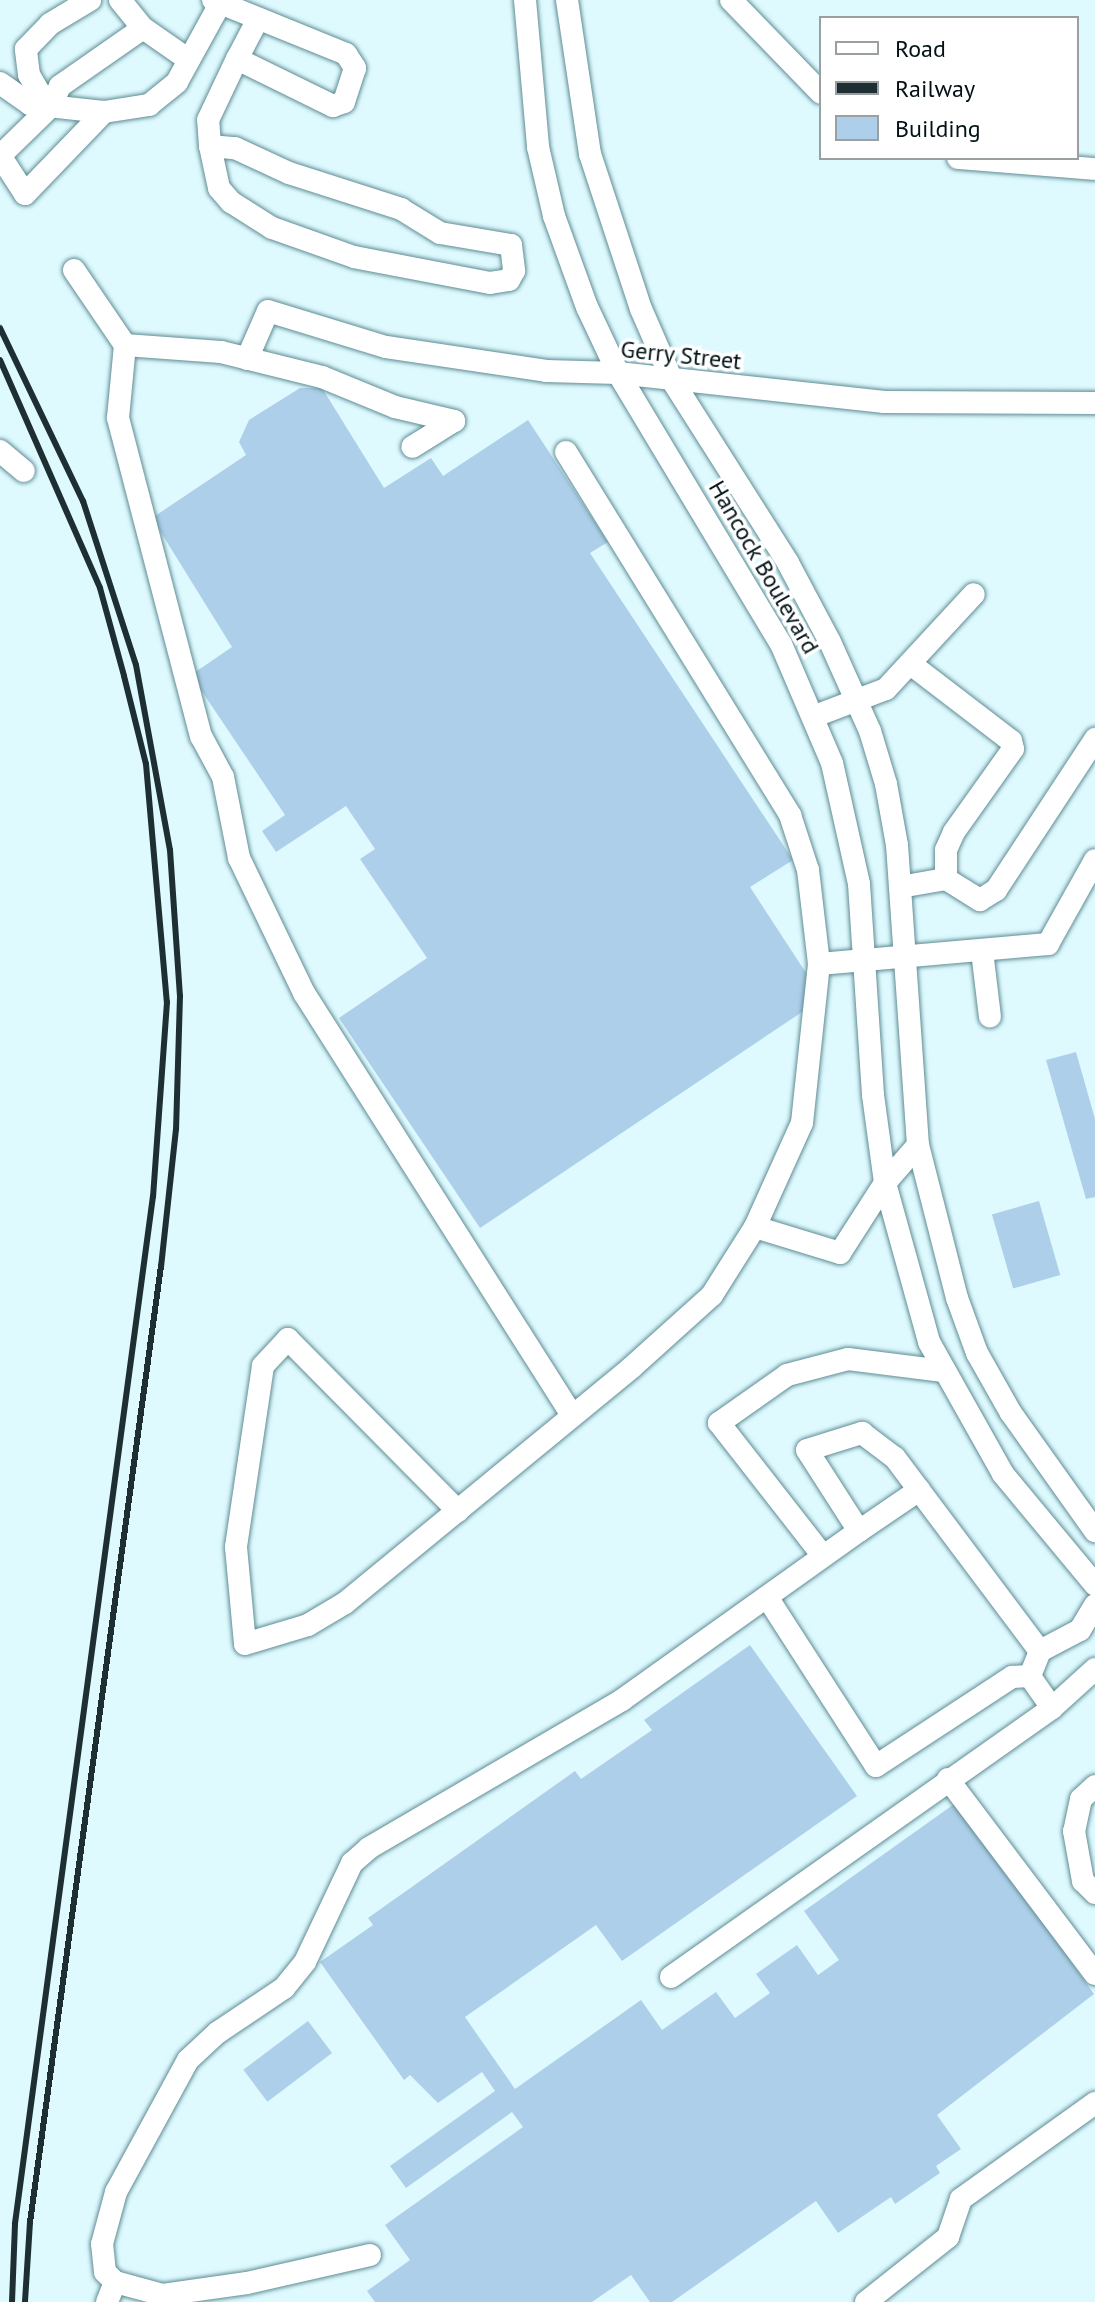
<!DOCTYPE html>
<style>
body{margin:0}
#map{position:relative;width:1095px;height:2302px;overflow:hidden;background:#defaff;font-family:"PT Sans",sans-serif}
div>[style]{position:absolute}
.building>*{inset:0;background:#aecfe9;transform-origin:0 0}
.roads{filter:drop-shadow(0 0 2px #5f8c94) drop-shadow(0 0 2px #5f8c94)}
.minor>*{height:22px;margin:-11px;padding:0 11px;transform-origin:11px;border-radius:11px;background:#fff}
.rail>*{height:6px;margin:-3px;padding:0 3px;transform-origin:3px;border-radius:3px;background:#1d2f32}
span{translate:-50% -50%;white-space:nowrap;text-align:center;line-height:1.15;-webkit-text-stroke:7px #fff;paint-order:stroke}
.street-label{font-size:24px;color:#021215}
.legend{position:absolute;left:819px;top:16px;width:260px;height:144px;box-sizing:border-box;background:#fff;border:2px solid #9aa0a1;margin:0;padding:10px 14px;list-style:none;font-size:24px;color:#021215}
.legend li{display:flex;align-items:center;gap:16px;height:40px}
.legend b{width:40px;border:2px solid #9aa0a1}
</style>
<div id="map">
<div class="building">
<div style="clip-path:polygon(300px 388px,322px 388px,384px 488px,431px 458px,443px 476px,528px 420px,608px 542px,590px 553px,793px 860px,750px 887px,812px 982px,808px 1008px,480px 1228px,339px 1018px,427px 958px,360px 859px,375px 849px,346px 806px,276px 852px,262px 831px,285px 815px,191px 675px,232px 647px,152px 518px,246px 455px,239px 442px,249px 420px)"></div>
<div style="clip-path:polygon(1076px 1052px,1095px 1119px,1095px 1197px,1086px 1199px,1046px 1060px)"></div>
<div style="left:1039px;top:1201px;width:77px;height:49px;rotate:74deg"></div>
<div style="clip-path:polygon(750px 1645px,857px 1796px,622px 1961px,596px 1925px,465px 2017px,515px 2089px,641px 2000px,662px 2030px,716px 1992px,735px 2018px,770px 1993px,756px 1974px,797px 1945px,818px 1975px,839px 1960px,804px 1911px,957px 1802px,1094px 1994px,937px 2115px,961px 2149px,936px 2166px,940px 2173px,895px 2204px,891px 2197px,838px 2233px,816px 2201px,672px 2302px,650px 2302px,631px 2275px,592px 2302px,375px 2302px,367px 2291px,410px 2260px,385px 2225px,523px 2127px,512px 2112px,406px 2188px,390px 2166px,495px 2091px,482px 2072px,438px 2103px,410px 2075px,404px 2080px,320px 1962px,373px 1925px,368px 1918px,575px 1771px,581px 1779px,652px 1730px,644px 1720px)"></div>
<div style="left:308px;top:2021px;width:40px;height:81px;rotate:53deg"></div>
</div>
<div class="roads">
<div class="minor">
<div style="left:120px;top:0;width:36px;rotate:51deg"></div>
<div style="left:213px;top:0;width:144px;rotate:22.1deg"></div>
<div style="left:346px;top:54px;width:17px;rotate:57deg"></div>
<div style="left:355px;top:68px;width:36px;rotate:108deg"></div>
<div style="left:344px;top:102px;width:12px;rotate:160deg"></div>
<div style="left:333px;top:106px;width:107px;rotate:-153.9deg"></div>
<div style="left:237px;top:59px;width:45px;rotate:-62.3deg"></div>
<div style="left:525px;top:0;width:148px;rotate:84.9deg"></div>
<div style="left:538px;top:147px;width:71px;rotate:76.9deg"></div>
<div style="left:554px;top:216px;width:97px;rotate:70.1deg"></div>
<div style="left:587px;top:307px;width:73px;rotate:64.8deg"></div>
<div style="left:618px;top:373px;width:316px;rotate:59deg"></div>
<div style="left:781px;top:644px;width:129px;rotate:66.8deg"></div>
<div style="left:832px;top:763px;width:124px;rotate:77.4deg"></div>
<div style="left:859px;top:884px;width:211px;rotate:86.2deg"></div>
<div style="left:873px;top:1095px;width:89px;rotate:82.2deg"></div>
<div style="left:885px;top:1183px;width:165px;rotate:74.5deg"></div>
<div style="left:929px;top:1342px;width:151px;rotate:60.7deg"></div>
<div style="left:1003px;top:1474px;width:144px;rotate:50.3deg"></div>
<div style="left:567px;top:0;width:156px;rotate:81.5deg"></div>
<div style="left:590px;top:154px;width:163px;rotate:71.8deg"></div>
<div style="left:641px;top:309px;width:77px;rotate:66.4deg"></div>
<div style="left:672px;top:380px;width:217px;rotate:57.6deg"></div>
<div style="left:788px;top:563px;width:89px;rotate:62deg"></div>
<div style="left:830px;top:642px;width:98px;rotate:65.8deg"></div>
<div style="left:870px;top:731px;width:55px;rotate:73.2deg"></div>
<div style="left:886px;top:784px;width:62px;rotate:79.8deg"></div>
<div style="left:897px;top:845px;width:301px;rotate:86deg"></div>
<div style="left:918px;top:1145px;width:158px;rotate:75.7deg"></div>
<div style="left:957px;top:1298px;width:59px;rotate:70deg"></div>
<div style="left:977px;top:1353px;width:69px;rotate:60.5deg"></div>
<div style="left:1011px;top:1413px;width:145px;rotate:54.6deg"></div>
<div style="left:731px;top:0;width:129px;rotate:45.9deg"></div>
<div style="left:0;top:83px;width:37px;rotate:35deg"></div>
<div style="left:30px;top:104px;width:74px;rotate:6.2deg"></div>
<div style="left:104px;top:112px;width:46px;rotate:-8.8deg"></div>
<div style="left:149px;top:105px;width:36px;rotate:-39deg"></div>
<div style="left:177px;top:82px;width:94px;rotate:-61.2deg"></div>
<div style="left:30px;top:104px;width:15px;rotate:-53deg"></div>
<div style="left:39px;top:92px;width:20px;rotate:-120deg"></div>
<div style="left:29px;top:75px;width:26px;rotate:-97deg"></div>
<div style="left:26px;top:49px;width:35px;rotate:-46deg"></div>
<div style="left:50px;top:24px;width:47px;rotate:-31deg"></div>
<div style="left:210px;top:146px;width:25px;rotate:5deg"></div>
<div style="left:235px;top:148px;width:60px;rotate:24.8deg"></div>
<div style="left:289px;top:173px;width:118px;rotate:17.8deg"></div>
<div style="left:401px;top:209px;width:46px;rotate:31.6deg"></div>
<div style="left:440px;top:233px;width:72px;rotate:9.6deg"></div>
<div style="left:511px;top:245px;width:26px;rotate:83deg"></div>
<div style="left:514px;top:271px;width:10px;rotate:119deg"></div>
<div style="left:509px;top:280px;width:19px;rotate:171deg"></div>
<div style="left:490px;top:283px;width:138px;rotate:-169.2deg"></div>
<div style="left:354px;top:257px;width:87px;rotate:-160.5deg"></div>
<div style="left:272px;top:228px;width:49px;rotate:-147.6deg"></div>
<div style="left:231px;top:202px;width:18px;rotate:-131deg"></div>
<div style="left:219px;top:188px;width:43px;rotate:-102.1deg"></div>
<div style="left:210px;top:146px;width:26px;rotate:-94deg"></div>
<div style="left:208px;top:120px;width:68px;rotate:-64.6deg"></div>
<div style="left:0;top:156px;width:71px;rotate:-44.4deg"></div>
<div style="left:51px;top:106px;width:22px;rotate:-66deg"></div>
<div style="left:60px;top:86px;width:101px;rotate:-34.9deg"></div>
<div style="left:143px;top:28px;width:56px;rotate:34.8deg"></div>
<div style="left:1px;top:157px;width:44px;rotate:57deg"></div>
<div style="left:25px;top:194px;width:114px;rotate:-46.1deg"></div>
<div style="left:958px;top:158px;width:137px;rotate:4.6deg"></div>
<div style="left:74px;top:270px;width:91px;rotate:55.8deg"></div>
<div style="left:125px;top:345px;width:73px;rotate:95.5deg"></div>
<div style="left:118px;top:418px;width:329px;rotate:75.4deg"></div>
<div style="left:201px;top:736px;width:47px;rotate:61.8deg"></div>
<div style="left:223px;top:777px;width:83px;rotate:78.8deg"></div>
<div style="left:239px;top:858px;width:150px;rotate:64.3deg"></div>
<div style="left:304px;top:993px;width:500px;rotate:57.6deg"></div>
<div style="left:125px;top:345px;width:96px;rotate:4.2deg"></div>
<div style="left:221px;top:352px;width:104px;rotate:13.9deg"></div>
<div style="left:322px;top:377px;width:79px;rotate:22.3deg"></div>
<div style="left:395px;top:407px;width:61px;rotate:13.3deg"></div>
<div style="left:454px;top:421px;width:49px;rotate:148.2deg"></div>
<div style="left:247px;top:359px;width:52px;rotate:-66.4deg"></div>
<div style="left:268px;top:311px;width:123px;rotate:17deg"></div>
<div style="left:386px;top:347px;width:162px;rotate:8.5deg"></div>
<div style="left:546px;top:371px;width:72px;rotate:1.6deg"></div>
<div style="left:618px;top:373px;width:268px;rotate:6.2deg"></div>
<div style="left:884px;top:402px;width:211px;rotate:0.3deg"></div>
<div style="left:0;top:451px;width:31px;rotate:40deg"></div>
<div style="left:566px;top:452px;width:427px;rotate:58.3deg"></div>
<div style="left:790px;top:815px;width:58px;rotate:71.9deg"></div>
<div style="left:808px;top:870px;width:95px;rotate:83.3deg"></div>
<div style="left:912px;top:665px;width:125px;rotate:37.5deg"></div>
<div style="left:1011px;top:741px;width:8px;rotate:76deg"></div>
<div style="left:1013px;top:749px;width:102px;rotate:125.4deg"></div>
<div style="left:954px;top:832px;width:20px;rotate:114deg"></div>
<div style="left:946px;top:850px;width:29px;rotate:90deg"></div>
<div style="left:815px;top:716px;width:76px;rotate:-20.8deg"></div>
<div style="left:886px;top:689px;width:129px;rotate:-47.2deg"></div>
<div style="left:900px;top:887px;width:47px;rotate:-9.9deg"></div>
<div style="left:946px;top:879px;width:40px;rotate:32deg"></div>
<div style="left:980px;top:900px;width:19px;rotate:-32deg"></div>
<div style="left:996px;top:890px;width:181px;rotate:-56.7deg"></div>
<div style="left:982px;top:951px;width:66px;rotate:83.1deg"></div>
<div style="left:755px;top:1227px;width:89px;rotate:17deg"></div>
<div style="left:840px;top:1253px;width:83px;rotate:-57.3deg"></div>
<div style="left:885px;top:1183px;width:50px;rotate:-49deg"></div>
<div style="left:458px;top:1511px;width:242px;rotate:-134.7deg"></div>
<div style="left:288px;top:1339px;width:37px;rotate:133deg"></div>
<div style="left:263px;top:1366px;width:183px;rotate:98.5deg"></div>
<div style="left:236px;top:1547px;width:97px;rotate:84.7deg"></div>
<div style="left:245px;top:1644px;width:66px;rotate:-16.8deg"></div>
<div style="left:308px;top:1625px;width:43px;rotate:-30.7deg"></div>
<div style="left:345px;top:1603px;width:370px;rotate:-39.4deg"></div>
<div style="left:631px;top:1368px;width:109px;rotate:-42deg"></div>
<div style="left:712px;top:1295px;width:80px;rotate:-57.7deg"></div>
<div style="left:755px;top:1227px;width:114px;rotate:-65.7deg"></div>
<div style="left:802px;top:1123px;width:160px;rotate:-83.9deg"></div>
<div style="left:819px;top:964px;width:230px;rotate:-5deg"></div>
<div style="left:1048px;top:944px;width:96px;rotate:-60.8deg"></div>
<div style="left:859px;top:1531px;width:73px;rotate:-34.3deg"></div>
<div style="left:823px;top:1556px;width:169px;rotate:-128deg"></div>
<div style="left:719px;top:1423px;width:83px;rotate:-35.2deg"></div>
<div style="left:787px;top:1375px;width:63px;rotate:-14.7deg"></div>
<div style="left:848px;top:1359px;width:96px;rotate:7.2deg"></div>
<div style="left:767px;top:1597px;width:201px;rotate:57.2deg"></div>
<div style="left:876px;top:1766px;width:163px;rotate:-33.2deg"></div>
<div style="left:1012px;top:1677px;width:18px;rotate:-3deg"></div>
<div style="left:1052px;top:1708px;width:39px;rotate:-125deg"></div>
<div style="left:1030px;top:1676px;width:27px;rotate:-68deg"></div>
<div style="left:1040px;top:1651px;width:45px;rotate:-27.7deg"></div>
<div style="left:1080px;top:1630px;width:29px;rotate:-59deg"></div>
<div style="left:948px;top:1779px;width:244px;rotate:53deg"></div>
<div style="left:1095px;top:1786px;width:19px;rotate:137deg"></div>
<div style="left:1081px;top:1799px;width:33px;rotate:102deg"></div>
<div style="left:1074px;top:1831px;width:51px;rotate:79.8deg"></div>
<div style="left:1083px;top:1881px;width:17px;rotate:45deg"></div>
<div style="left:671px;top:1977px;width:466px;rotate:-35.2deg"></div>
<div style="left:1052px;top:1708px;width:58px;rotate:-42.2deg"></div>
<div style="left:370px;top:2255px;width:126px;rotate:167.2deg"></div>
<div style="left:247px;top:2283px;width:85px;rotate:171.9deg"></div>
<div style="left:163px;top:2295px;width:50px;rotate:-164.8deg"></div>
<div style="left:115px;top:2282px;width:14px;rotate:-135deg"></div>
<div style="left:105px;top:2272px;width:28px;rotate:-96deg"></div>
<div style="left:102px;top:2244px;width:54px;rotate:-74.9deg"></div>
<div style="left:116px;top:2192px;width:150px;rotate:-61.4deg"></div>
<div style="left:188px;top:2060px;width:40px;rotate:-43deg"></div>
<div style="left:217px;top:2033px;width:81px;rotate:-33.9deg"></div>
<div style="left:284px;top:1988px;width:33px;rotate:-51deg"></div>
<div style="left:305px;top:1962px;width:110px;rotate:-64.6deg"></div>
<div style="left:352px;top:1863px;width:23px;rotate:-41deg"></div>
<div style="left:369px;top:1848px;width:293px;rotate:-30.3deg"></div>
<div style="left:622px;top:1700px;width:291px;rotate:-35.5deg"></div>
<div style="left:859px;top:1531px;width:96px;rotate:-122.7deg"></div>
<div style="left:807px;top:1450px;width:58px;rotate:-17.2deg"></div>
<div style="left:862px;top:1433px;width:41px;rotate:37.1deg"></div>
<div style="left:895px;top:1458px;width:241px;rotate:53.1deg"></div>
<div style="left:107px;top:2302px;width:22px;rotate:-68deg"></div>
<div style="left:866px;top:2302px;width:105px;rotate:-38.4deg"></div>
<div style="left:948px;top:2237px;width:40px;rotate:-71.1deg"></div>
<div style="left:961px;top:2199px;width:165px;rotate:-35.6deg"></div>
</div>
</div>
<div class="rail">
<div style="left:0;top:328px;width:192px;rotate:64.4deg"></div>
<div style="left:83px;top:501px;width:172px;rotate:72.1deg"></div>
<div style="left:136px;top:665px;width:188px;rotate:79.6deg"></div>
<div style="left:170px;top:850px;width:146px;rotate:86.1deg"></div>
<div style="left:180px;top:996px;width:133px;rotate:91.7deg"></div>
<div style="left:176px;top:1129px;width:138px;rotate:96.2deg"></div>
<div style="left:161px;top:1266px;width:965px;rotate:97.8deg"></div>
<div style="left:30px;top:2222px;width:80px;rotate:93.6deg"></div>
<div style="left:0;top:360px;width:249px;rotate:66.3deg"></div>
<div style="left:100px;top:588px;width:91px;rotate:74.7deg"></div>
<div style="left:124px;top:676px;width:91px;rotate:76deg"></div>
<div style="left:146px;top:764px;width:239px;rotate:85deg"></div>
<div style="left:167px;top:1002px;width:195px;rotate:94.1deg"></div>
<div style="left:153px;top:1196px;width:1037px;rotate:97.65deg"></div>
<div style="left:15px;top:2224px;width:78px;rotate:92.2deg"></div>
</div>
<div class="street-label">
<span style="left:681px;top:355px;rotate:6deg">Gerry Street</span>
<span style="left:764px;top:567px;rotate:60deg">Hancock Boulevard</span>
</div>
<ul class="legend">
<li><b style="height:10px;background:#fff"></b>Road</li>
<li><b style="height:10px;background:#1d2f32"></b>Railway</li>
<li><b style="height:22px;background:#aecfe9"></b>Building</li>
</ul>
</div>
